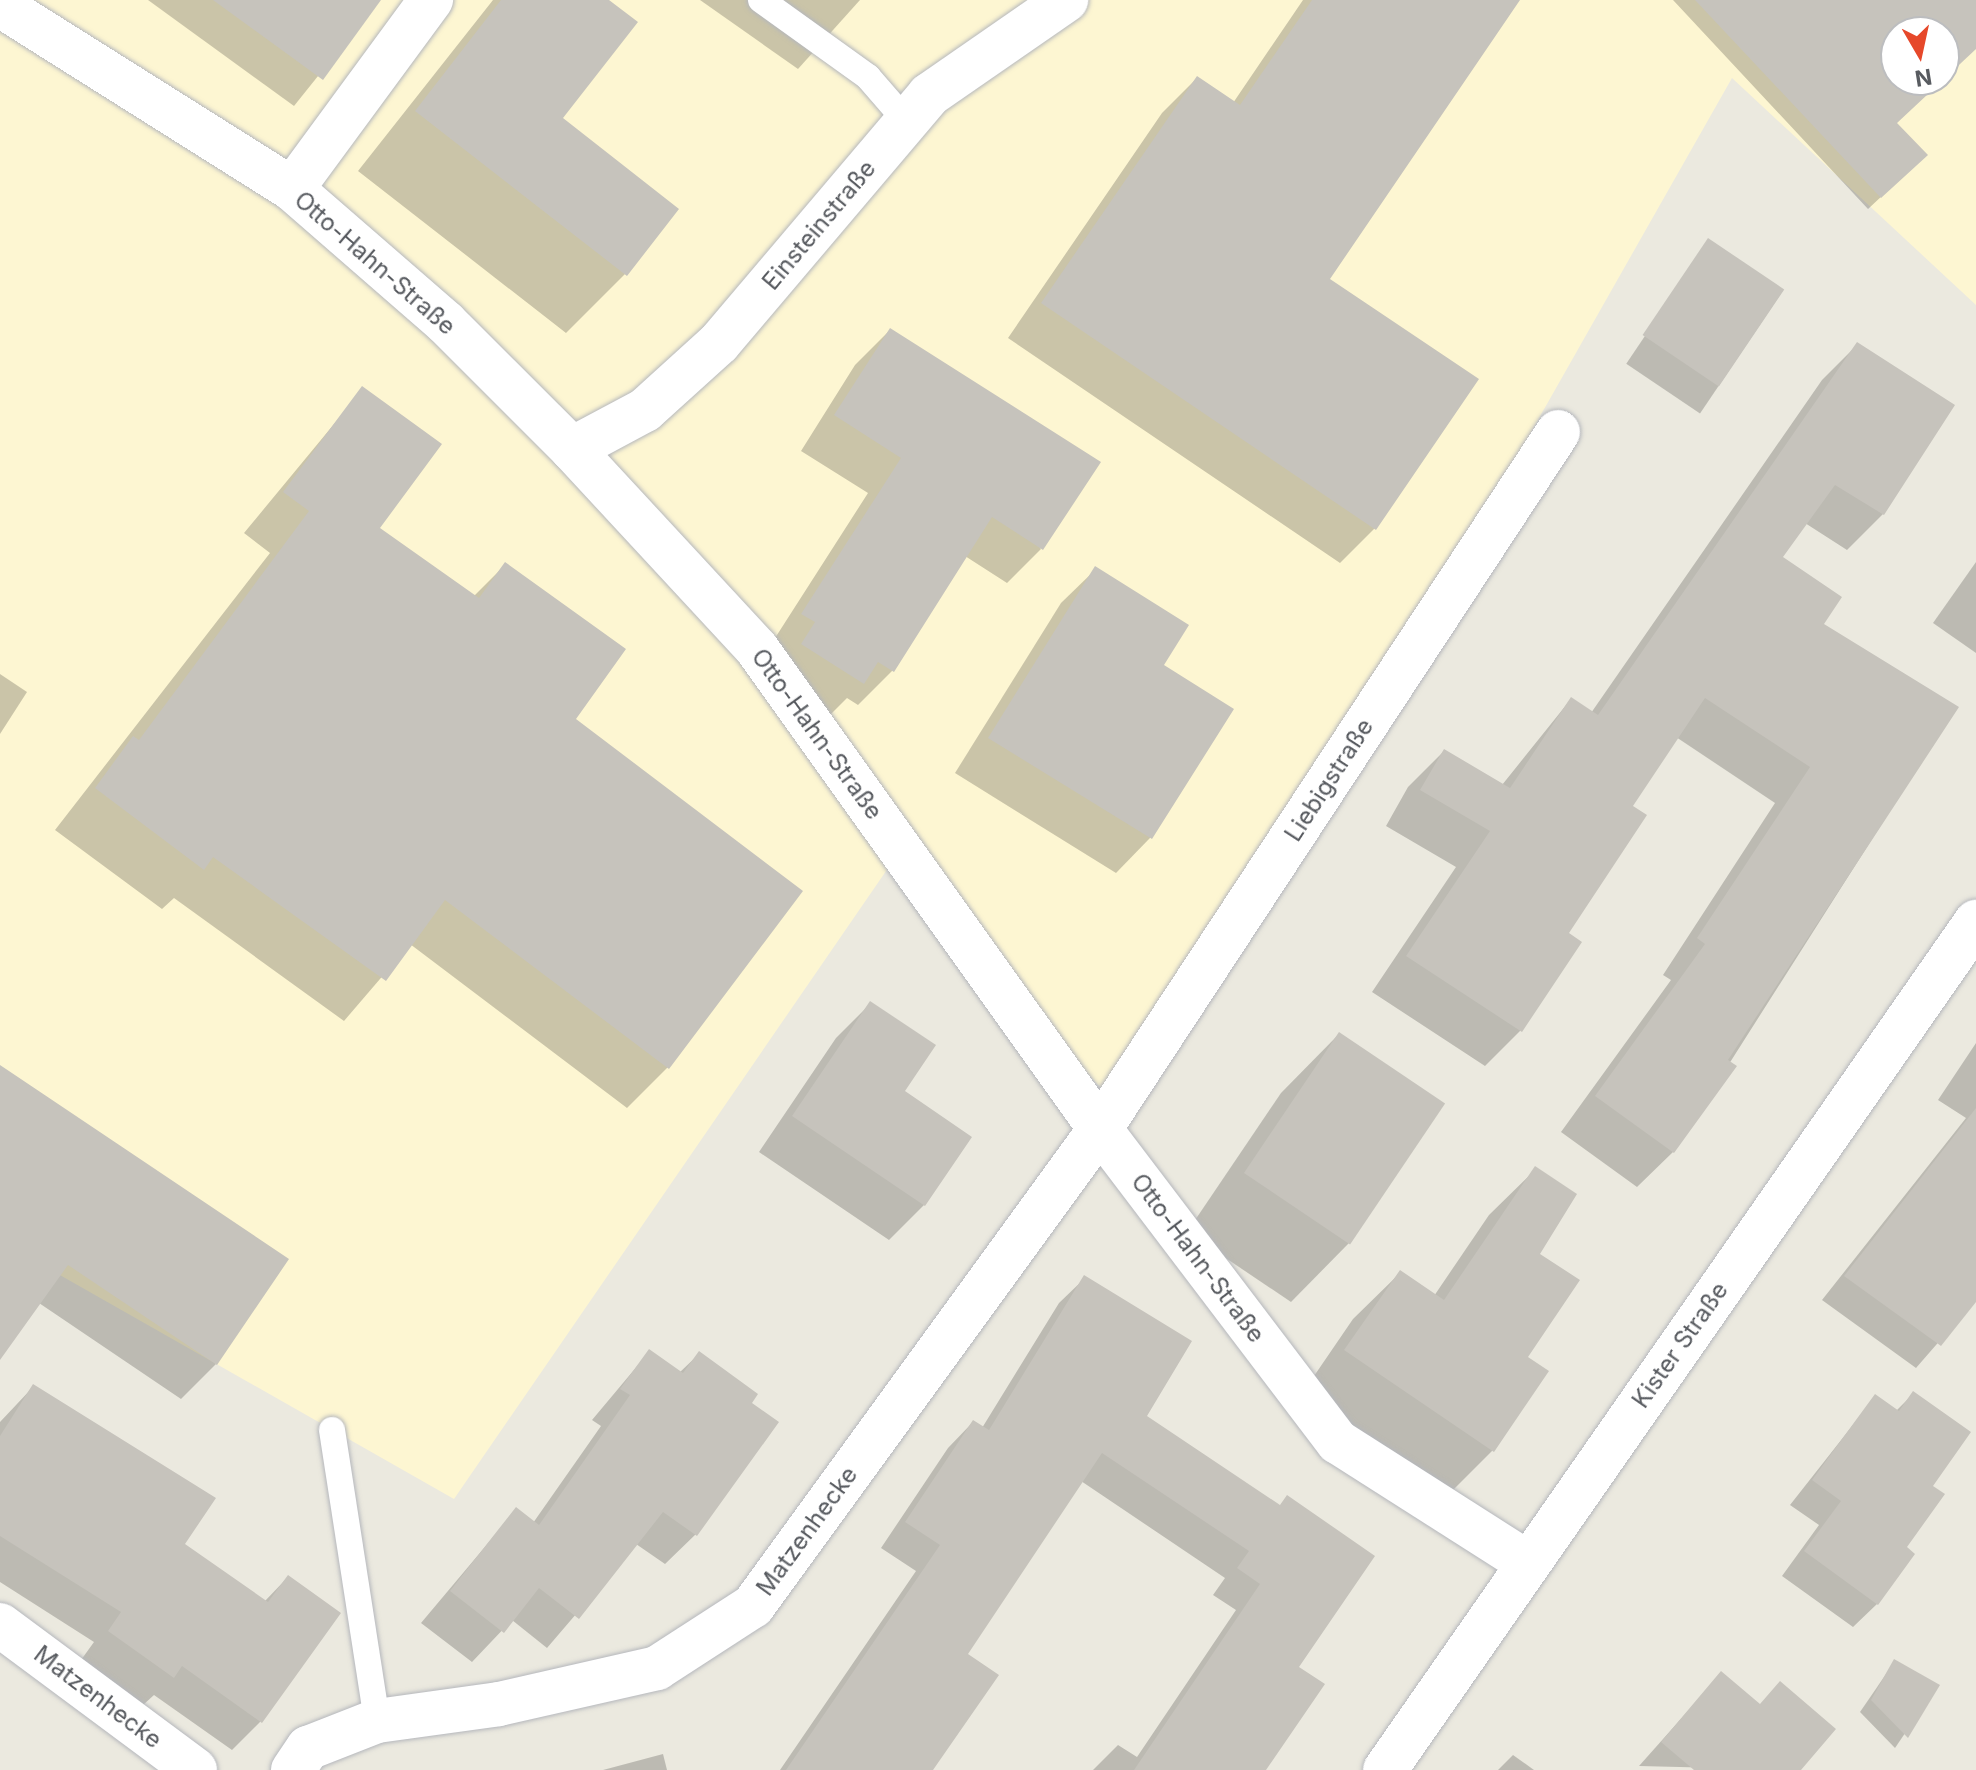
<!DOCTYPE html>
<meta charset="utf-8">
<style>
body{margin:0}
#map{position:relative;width:1976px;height:1770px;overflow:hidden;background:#ebe9df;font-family:Inter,sans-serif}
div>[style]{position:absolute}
.commercial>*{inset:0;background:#fdf6d2}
.shadow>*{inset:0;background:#0003;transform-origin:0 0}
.building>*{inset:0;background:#c6c3bc;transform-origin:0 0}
.roads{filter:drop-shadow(0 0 2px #b5b7bc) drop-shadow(0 0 2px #b5b7bc)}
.service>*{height:26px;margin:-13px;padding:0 13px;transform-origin:13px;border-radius:13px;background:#fff}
.minor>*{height:44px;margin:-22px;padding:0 22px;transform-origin:22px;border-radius:22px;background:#fff}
span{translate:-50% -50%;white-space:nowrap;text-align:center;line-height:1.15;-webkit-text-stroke:8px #fff;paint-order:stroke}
.street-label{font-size:24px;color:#585b60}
.north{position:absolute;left:1880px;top:16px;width:80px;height:80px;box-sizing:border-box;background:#fff;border:2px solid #bcbdbf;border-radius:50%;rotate:171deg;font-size:22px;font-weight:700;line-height:32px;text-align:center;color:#585b60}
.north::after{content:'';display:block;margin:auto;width:28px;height:36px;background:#e6482a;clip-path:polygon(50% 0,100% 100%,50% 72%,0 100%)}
</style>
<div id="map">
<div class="commercial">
<div style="clip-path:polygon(evenodd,0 0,1976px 0,1976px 305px,1732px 78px,1426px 617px,1108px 1096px,895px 858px,454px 1499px,0 1241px,0 0,1896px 32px,1944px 32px,1944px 80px,1896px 80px,1896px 32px)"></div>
</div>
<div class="shadow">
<div style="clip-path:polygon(148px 0,379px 0,294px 106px)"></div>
<div style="clip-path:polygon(493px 0,606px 0,560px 118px,625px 274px,566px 333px,358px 171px)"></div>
<div style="clip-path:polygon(700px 0,860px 0,798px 69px)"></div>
<div style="clip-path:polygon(1303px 0,1517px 0,1327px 279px,1375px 528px,1340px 563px,1008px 338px,1162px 113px,1197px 78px,1233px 103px)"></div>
<div style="clip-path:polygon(1673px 0,1976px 0,1976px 47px,1944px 77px,1944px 32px,1896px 32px,1896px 80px,1941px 80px,1895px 123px,1913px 167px,1868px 209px)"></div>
<div style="left:1709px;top:241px;width:89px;height:148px;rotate:34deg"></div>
<div style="clip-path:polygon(890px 330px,1041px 549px,1007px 583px,965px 556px,892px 671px,858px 705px,847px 698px,828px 717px,768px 649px,868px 493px,801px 451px,855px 365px)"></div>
<div style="clip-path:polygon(1857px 345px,1883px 514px,1847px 550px,1805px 523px,1780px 558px,1821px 625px,1956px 707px,1673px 1152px,1637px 1187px,1561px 1132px,1671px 980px,1663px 975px,1775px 803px,1676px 737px,1630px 806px,1566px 934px,1579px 942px,1520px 1031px,1485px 1066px,1372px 992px,1456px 867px,1386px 826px,1408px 787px,1444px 751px,1502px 785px,1571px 699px,1591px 713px,1822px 380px)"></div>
<div style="clip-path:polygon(363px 389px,378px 528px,474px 596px,505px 565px,573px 720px,668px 1067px,627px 1108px,410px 944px,344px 1021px,174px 898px,162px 909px,55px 830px,270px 553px,244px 533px)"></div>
<div style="clip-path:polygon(1976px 562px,1976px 653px,1933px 623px)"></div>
<div style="clip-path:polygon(1096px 569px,1161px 665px,1150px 838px,1116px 873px,955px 773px,1061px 603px)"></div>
<div style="clip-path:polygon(0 674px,27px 692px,0 734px)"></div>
<div style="clip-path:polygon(870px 1004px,902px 1092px,970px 1137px,924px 1205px,889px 1240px,759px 1152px,836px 1038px)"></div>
<div style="clip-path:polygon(1339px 1034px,1349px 1243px,1291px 1302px,1187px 1232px,1281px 1093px)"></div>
<div style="clip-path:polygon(1976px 1043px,1976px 1299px,1916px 1368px,1822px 1300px,1966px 1118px,1938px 1100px)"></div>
<div style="clip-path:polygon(0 1067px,216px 1364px,181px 1399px,39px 1303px,0 1351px)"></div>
<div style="clip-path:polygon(1536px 1169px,1538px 1254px,1526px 1357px,1493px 1450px,1446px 1497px,1299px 1398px,1353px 1319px,1400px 1273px,1434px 1296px,1489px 1215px)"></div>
<div style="clip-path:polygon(1085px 1278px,1144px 1417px,1279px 1507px,1296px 1667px,1264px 1770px,1093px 1770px,1118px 1745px,1137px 1757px,1236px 1610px,1213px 1595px,1225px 1578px,1081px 1481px,966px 1655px,932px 1770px,780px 1770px,916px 1571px,881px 1548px,948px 1448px,973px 1422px,982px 1428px,1059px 1303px)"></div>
<div style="clip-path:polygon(649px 1352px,679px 1373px,699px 1354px,696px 1534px,665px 1564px,636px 1544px,547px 1648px,512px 1620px,472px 1662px,421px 1623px,516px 1510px,533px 1523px,601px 1426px,592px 1420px)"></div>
<div style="clip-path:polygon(33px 1387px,182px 1545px,264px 1602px,288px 1577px,260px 1722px,232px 1750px,154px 1695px,143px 1705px,81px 1660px,94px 1642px,0 1582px,0 1422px)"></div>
<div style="clip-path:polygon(1913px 1394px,1930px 1486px,1877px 1604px,1853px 1627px,1782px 1576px,1819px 1525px,1790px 1505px,1875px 1397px,1896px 1411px)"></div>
<div style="clip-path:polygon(1895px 1661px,1937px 1686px,1895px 1748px,1860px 1712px)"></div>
<div style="clip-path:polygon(1721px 1674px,1799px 1770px,1639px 1766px)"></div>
<div style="clip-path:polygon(663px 1754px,667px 1770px,603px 1770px)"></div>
<div style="clip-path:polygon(1513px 1755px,1534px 1770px,1498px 1770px)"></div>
</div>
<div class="building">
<div style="clip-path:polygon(213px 0,381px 0,323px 80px)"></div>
<div style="clip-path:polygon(501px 0,609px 0,638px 22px,563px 118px,679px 209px,627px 276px,415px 111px)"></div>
<div style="clip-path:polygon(1312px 0,1520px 0,1330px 279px,1479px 379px,1376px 530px,1041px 303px,1197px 76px,1240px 105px)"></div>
<div style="clip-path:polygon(1695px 0,1976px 0,1976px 49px,1944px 79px,1944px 32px,1896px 32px,1896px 80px,1943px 80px,1897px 123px,1928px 155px,1881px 198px)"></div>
<div style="left:1708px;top:238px;width:92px;height:117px;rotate:34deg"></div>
<div style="clip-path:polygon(890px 328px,1101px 462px,1043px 550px,992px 517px,894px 672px,878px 662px,864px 684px,801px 644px,815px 622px,801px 614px,901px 458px,834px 415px)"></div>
<div style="clip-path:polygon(1857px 342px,1955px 405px,1884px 515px,1835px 485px,1783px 557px,1842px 597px,1824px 624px,1959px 707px,1728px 1060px,1737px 1066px,1674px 1153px,1595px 1096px,1705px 944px,1697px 938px,1810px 767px,1705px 698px,1633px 806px,1647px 815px,1569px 933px,1582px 942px,1522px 1032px,1406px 956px,1490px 831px,1420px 790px,1444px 749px,1510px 788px,1571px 697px,1598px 715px)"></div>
<div style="clip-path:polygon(362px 386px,442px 444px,380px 528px,479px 598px,505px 562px,626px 649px,576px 719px,803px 891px,669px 1069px,445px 900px,386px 981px,213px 857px,204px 870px,95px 788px,133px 736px,139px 740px,309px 511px,283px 492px)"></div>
<div style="clip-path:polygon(1095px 566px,1189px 625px,1164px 665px,1234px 709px,1152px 839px,988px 738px)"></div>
<div style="clip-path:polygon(870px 1001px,936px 1045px,905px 1091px,972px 1137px,925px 1206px,792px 1116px)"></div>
<div style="left:1339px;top:1032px;width:128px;height:170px;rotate:34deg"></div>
<div style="clip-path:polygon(0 1065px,289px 1259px,217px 1365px,68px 1265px,0 1360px)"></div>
<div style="clip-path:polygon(1976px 1108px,1976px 1302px,1941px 1346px,1844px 1276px)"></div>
<div style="clip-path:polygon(1535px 1166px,1577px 1194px,1540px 1254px,1580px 1280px,1528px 1357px,1549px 1371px,1494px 1452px,1344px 1350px,1400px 1270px,1444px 1300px)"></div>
<div style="clip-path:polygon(1084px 1275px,1192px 1341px,1147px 1416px,1280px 1505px,1287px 1495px,1375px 1556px,1299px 1667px,1325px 1684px,1266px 1770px,1134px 1770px,1260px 1584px,1237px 1568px,1249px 1551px,1102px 1453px,968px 1654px,999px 1675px,933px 1770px,786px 1770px,940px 1545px,905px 1522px,973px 1420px,989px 1430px)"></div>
<div style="clip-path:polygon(649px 1349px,683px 1373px,699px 1351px,758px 1394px,752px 1403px,779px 1422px,697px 1536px,663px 1512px,579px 1619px,539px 1588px,504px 1633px,450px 1591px,516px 1507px,539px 1525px,630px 1395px,620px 1389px)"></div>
<div style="clip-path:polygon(33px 1384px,216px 1498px,185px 1544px,268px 1602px,288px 1575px,341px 1613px,262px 1723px,182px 1666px,174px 1678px,108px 1631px,121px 1612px,0 1536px,0 1436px)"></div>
<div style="clip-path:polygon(1913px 1391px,1971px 1432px,1933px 1486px,1945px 1494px,1907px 1547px,1915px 1554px,1878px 1605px,1804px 1551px,1841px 1501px,1812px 1480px,1875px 1394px,1899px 1411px)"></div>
<div style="clip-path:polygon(1894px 1659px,1940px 1685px,1908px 1738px,1871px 1700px)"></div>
<div style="clip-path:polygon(1721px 1671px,1760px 1704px,1780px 1681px,1836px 1729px,1801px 1770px,1694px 1770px,1661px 1742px)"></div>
</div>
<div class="roads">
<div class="service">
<div style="left:761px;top:0;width:132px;rotate:35.7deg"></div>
<div style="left:868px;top:77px;width:60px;rotate:49.1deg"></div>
<div style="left:332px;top:1430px;width:294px;rotate:81.2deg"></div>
</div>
<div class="minor">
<div style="left:0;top:5px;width:345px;rotate:32.2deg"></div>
<div style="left:292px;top:189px;width:204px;rotate:41deg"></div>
<div style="left:446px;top:323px;width:178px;rotate:45deg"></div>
<div style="left:572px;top:449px;width:272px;rotate:47.2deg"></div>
<div style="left:757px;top:649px;width:590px;rotate:54.45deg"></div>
<div style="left:1100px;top:1129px;width:393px;rotate:52.8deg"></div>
<div style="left:1338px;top:1442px;width:225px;rotate:32.5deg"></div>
<div style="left:292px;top:189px;width:235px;rotate:-53.7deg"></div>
<div style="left:572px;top:449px;width:83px;rotate:-28.1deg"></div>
<div style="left:645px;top:410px;width:100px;rotate:-42.2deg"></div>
<div style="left:719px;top:343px;width:325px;rotate:-49.7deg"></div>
<div style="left:929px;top:95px;width:167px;rotate:-34.7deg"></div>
<div style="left:0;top:1625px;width:243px;rotate:36.6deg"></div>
<div style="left:293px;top:1770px;width:27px;rotate:-56deg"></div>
<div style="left:308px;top:1748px;width:74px;rotate:-21.4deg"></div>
<div style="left:377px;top:1721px;width:123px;rotate:-7.9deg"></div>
<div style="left:499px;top:1704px;width:162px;rotate:-12.8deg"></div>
<div style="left:657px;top:1668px;width:114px;rotate:-32.9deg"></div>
<div style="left:753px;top:1606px;width:590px;rotate:-53.97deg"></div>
<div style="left:1100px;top:1129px;width:834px;rotate:-56.69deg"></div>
<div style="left:1385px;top:1770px;width:1034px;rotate:-55.13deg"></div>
</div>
</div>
<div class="street-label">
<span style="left:819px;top:225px;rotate:-50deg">Einsteinstraße</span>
<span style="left:375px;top:263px;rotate:41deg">Otto-Hahn-Straße</span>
<span style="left:817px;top:734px;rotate:54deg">Otto-Hahn-Straße</span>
<span style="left:1329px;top:780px;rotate:-57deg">Liebigstraße</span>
<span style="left:1198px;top:1258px;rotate:53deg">Otto-Hahn-Straße</span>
<span style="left:1680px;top:1345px;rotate:-55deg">Kister Straße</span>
<span style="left:807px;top:1531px;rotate:-54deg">Matzenhecke</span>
<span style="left:98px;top:1697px;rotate:37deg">Matzenhecke</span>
</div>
<div class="north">N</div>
</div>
